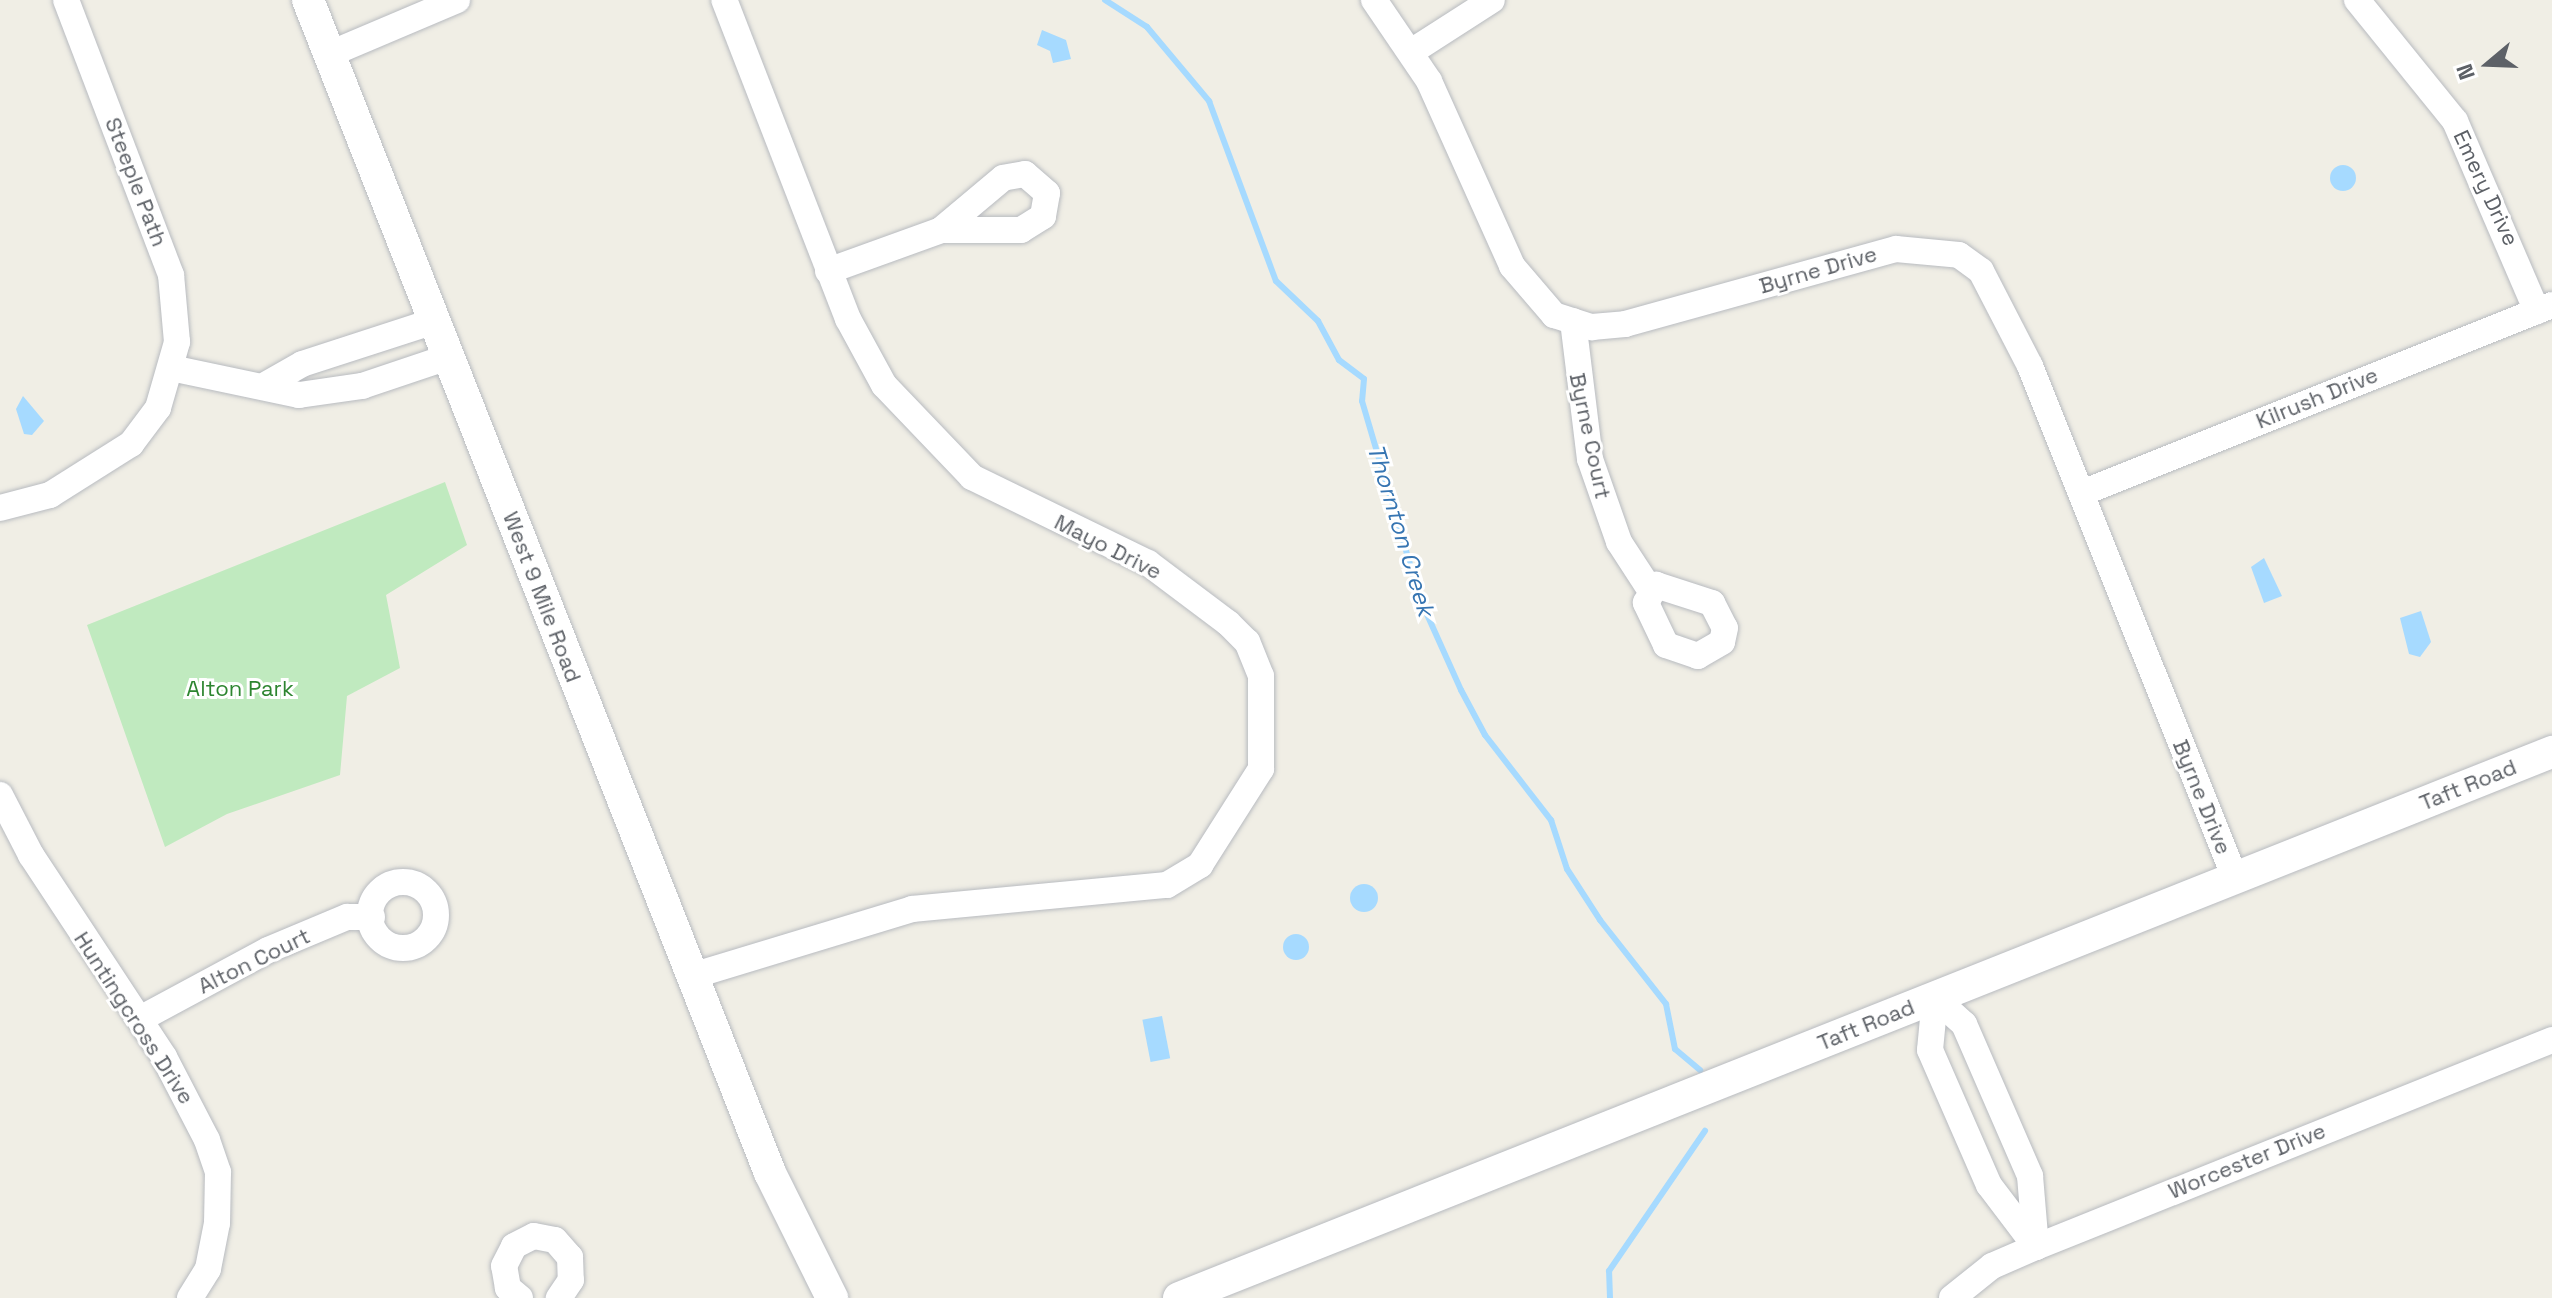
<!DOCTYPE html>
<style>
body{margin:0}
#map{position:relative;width:2552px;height:1298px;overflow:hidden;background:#f0eee5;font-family:"Space Grotesk",sans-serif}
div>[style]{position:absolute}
.green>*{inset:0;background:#c0eabf}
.water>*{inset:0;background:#a6daff;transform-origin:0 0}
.round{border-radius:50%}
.stream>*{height:6px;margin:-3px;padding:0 3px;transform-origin:3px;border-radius:3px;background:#a6daff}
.roads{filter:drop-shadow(0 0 2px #b8bbc0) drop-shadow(0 0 2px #b8bbc0)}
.minor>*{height:26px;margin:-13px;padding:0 13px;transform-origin:13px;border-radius:13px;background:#fff}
.minor>.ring{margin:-13px;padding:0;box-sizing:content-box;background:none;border:26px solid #fff;border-radius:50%}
.tertiary>*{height:32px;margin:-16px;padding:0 16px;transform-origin:16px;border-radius:16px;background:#fff}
span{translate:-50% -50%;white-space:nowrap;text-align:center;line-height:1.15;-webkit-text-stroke:6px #fff;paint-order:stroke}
.street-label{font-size:22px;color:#5d6167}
.park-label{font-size:22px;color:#2d8530}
.water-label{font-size:24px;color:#3675b2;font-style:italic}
.north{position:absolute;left:2448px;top:24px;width:80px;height:80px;-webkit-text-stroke:6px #fff;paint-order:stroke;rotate:251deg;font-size:22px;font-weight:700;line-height:32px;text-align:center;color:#5d6167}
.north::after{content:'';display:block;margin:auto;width:28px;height:36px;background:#5d6167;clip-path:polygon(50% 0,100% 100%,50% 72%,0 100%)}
</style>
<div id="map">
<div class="green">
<div style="clip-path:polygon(445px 482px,467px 545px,386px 595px,400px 668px,347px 696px,340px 775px,227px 814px,165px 847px,87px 625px)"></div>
</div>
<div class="water">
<div style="clip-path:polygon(1042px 30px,1066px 40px,1071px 59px,1053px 63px,1050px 51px,1037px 45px)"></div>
<div class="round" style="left:2330px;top:165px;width:26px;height:26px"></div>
<div style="clip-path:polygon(23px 396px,44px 421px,32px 435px,24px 434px,16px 409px)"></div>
<div style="clip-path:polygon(2264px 558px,2282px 596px,2264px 603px,2251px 567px)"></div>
<div style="clip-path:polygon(2421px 611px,2431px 642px,2420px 657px,2409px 654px,2400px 618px)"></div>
<div class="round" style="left:1350px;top:884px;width:28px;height:28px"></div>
<div class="round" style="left:1283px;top:934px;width:26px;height:26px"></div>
<div style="left:1162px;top:1016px;width:43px;height:20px;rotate:79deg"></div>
</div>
<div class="stream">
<div style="left:1105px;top:0;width:50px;rotate:32.7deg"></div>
<div style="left:1147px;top:27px;width:97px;rotate:50deg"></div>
<div style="left:1209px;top:101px;width:192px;rotate:69.6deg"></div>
<div style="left:1276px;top:281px;width:58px;rotate:43.6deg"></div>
<div style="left:1318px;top:321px;width:44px;rotate:61.7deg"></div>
<div style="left:1339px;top:360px;width:31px;rotate:37deg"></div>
<div style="left:1364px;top:379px;width:22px;rotate:95deg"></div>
<div style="left:1362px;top:401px;width:209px;rotate:73.6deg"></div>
<div style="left:1421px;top:601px;width:98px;rotate:65.8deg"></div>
<div style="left:1461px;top:690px;width:51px;rotate:61.9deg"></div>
<div style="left:1485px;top:735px;width:108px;rotate:52.2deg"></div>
<div style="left:1551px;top:820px;width:52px;rotate:71.9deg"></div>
<div style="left:1567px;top:869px;width:61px;rotate:57.1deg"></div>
<div style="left:1600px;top:920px;width:107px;rotate:51.8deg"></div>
<div style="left:1666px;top:1004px;width:46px;rotate:78.7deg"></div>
<div style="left:1675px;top:1049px;width:33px;rotate:40deg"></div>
<div style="left:1610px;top:1298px;width:27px;rotate:-92deg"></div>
<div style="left:1609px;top:1271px;width:170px;rotate:-55.6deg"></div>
</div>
<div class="roads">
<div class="minor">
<div style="left:1374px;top:0;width:98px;rotate:55.8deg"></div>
<div style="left:1429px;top:81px;width:203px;rotate:65.8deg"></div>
<div style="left:1512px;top:266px;width:65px;rotate:49.4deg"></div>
<div style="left:1554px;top:315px;width:40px;rotate:18deg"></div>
<div style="left:1592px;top:327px;width:33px;rotate:-5deg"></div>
<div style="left:1625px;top:324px;width:281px;rotate:-15.5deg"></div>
<div style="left:1896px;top:249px;width:63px;rotate:5.4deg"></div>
<div style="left:1959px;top:255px;width:27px;rotate:36deg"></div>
<div style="left:1981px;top:271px;width:107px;rotate:62.7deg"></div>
<div style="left:2030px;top:366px;width:552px;rotate:68.18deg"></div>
<div style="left:2357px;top:0;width:156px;rotate:51deg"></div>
<div style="left:2455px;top:121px;width:207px;rotate:66.7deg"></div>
<div style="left:1411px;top:52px;width:96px;rotate:-32.7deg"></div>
<div style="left:330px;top:54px;width:138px;rotate:-23deg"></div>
<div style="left:828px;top:271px;width:120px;rotate:-19.9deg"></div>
<div style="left:941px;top:230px;width:80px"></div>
<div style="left:1021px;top:230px;width:26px;rotate:-32deg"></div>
<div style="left:1043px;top:216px;width:23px;rotate:-80deg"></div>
<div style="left:1047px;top:193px;width:29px;rotate:-139deg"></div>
<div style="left:1025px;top:174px;width:22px;rotate:170deg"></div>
<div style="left:1003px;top:178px;width:81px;rotate:140deg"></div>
<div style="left:1573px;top:321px;width:139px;rotate:83deg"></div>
<div style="left:1590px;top:459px;width:88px;rotate:70.7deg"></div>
<div style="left:1619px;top:542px;width:55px;rotate:56.9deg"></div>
<div style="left:171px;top:368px;width:131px;rotate:11.9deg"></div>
<div style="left:299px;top:395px;width:64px;rotate:-8.1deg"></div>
<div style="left:362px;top:386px;width:91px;rotate:-18.6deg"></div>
<div style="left:267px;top:384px;width:40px;rotate:-29.7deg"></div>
<div style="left:302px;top:364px;width:139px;rotate:-18deg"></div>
<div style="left:2082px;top:493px;width:506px;rotate:-21.8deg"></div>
<div style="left:0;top:508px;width:52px;rotate:-14.6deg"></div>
<div style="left:50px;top:495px;width:96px;rotate:-32.2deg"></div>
<div style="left:131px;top:444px;width:45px;rotate:-53.1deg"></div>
<div style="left:158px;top:408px;width:69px;rotate:-73.9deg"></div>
<div style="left:177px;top:342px;width:67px;rotate:-95.1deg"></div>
<div style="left:171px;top:275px;width:294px;rotate:-110.9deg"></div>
<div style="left:1656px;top:585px;width:59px;rotate:17.8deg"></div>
<div style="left:1712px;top:603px;width:28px;rotate:63deg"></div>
<div style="left:1725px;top:628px;width:14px;rotate:102deg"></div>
<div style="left:1722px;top:642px;width:28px;rotate:150deg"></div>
<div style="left:1698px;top:656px;width:34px;rotate:-161deg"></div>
<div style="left:1666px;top:645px;width:47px;rotate:-115.5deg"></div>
<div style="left:1646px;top:603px;width:21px;rotate:-61deg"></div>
<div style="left:0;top:795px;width:68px;rotate:62.7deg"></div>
<div style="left:31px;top:855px;width:242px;rotate:56.6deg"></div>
<div style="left:164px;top:1057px;width:93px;rotate:62.6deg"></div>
<div style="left:207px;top:1140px;width:34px;rotate:71deg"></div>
<div style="left:218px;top:1172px;width:51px;rotate:91.1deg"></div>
<div style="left:217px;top:1223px;width:47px;rotate:101.1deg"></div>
<div style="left:208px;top:1269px;width:34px;rotate:122deg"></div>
<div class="ring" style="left:370px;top:882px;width:40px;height:40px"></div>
<div style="left:692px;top:976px;width:230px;rotate:-16.9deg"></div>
<div style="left:912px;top:909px;width:256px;rotate:-5.4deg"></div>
<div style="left:1167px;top:885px;width:39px;rotate:-31deg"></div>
<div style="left:1200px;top:865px;width:114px;rotate:-57.6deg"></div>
<div style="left:1261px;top:769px;width:93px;rotate:-90deg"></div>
<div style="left:1261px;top:676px;width:37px;rotate:-112deg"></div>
<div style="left:1247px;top:642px;width:27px;rotate:-135deg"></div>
<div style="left:1228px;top:623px;width:100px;rotate:-143.1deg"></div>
<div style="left:1148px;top:563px;width:196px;rotate:-154deg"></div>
<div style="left:972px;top:477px;width:127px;rotate:-133.7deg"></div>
<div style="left:884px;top:385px;width:75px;rotate:-118.6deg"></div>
<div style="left:848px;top:319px;width:342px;rotate:-111.2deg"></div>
<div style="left:1935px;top:998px;width:52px;rotate:95.5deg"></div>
<div style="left:1930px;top:1050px;width:147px;rotate:66.4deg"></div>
<div style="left:1989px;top:1185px;width:78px;rotate:52.8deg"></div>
<div style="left:1935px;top:998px;width:39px;rotate:42deg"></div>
<div style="left:1964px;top:1024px;width:166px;rotate:66.5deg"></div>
<div style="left:2030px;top:1176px;width:71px;rotate:85.2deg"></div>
<div style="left:140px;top:1019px;width:145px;rotate:-28.3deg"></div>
<div style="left:268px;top:950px;width:86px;rotate:-22.7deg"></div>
<div style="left:347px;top:917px;width:25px"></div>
<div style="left:520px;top:1298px;width:16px;rotate:-140deg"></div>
<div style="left:508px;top:1288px;width:22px;rotate:-100deg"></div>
<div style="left:504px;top:1266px;width:22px;rotate:-63deg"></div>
<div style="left:514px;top:1246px;width:22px;rotate:-27deg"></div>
<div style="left:534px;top:1236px;width:21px;rotate:11deg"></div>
<div style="left:555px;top:1240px;width:23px;rotate:49deg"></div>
<div style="left:570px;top:1257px;width:23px;rotate:88deg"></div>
<div style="left:571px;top:1280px;width:22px;rotate:124deg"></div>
<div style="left:1952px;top:1298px;width:51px;rotate:-38.7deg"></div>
<div style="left:1992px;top:1266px;width:48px;rotate:-23.4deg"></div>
<div style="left:2036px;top:1247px;width:556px;rotate:-21.86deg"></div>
</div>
<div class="tertiary">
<div style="left:308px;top:0;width:1261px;rotate:68.5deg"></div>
<div style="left:770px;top:1173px;width:140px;rotate:63.6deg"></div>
<div style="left:1179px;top:1298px;width:1478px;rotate:-21.69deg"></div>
</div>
</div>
<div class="street-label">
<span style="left:136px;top:182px;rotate:69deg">Steeple Path</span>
<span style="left:2486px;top:188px;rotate:65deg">Emery Drive</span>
<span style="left:1818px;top:270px;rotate:-16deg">Byrne Drive</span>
<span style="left:2317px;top:398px;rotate:-22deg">Kilrush Drive</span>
<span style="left:1590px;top:436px;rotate:78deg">Byrne Court</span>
<span style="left:1108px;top:547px;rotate:27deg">Mayo Drive</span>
<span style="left:542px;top:597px;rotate:69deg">West 9 Mile Road</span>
<span style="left:2468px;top:785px;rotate:-22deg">Taft Road</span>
<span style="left:2202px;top:797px;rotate:68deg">Byrne Drive</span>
<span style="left:254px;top:961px;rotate:-26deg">Alton Court</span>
<span style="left:134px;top:1018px;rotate:57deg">Huntingcross Drive</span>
<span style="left:1866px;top:1025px;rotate:-22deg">Taft Road</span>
<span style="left:2247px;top:1161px;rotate:-22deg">Worcester Drive</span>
</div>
<div class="park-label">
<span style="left:240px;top:689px">Alton Park</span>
</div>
<div class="water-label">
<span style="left:1401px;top:530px;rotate:73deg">Thornton Creek</span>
</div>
<div class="north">N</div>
</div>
